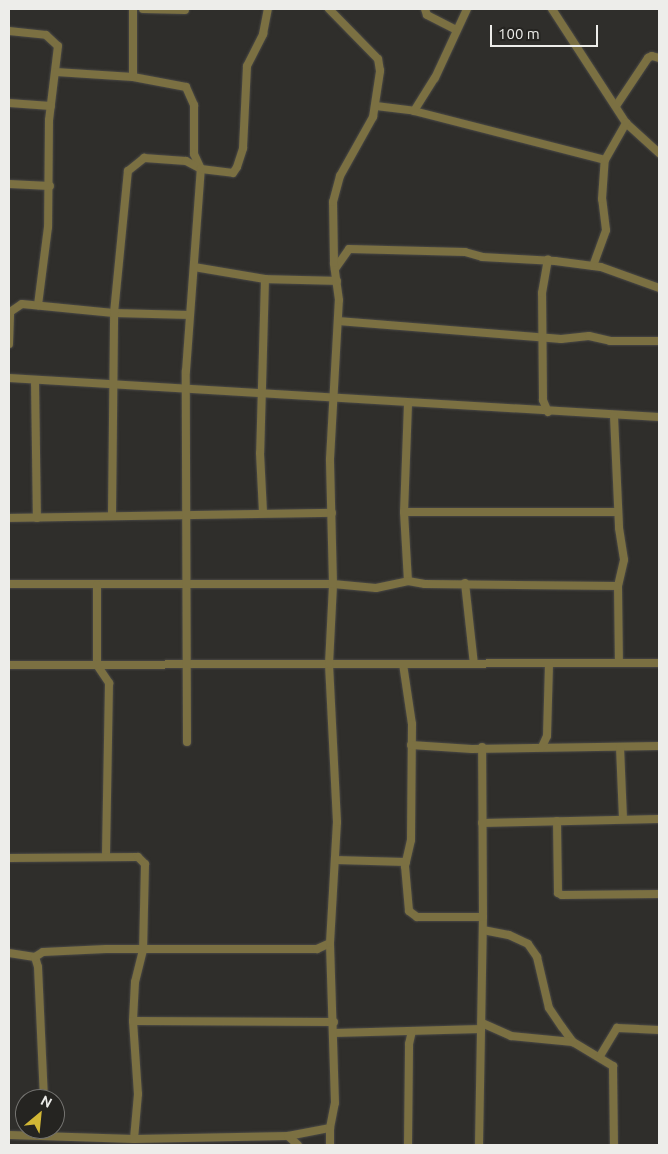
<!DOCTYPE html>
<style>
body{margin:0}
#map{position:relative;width:668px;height:1154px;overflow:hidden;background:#2f2e2b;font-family:Ubuntu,sans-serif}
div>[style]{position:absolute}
.roads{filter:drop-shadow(0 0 1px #4a4946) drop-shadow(0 0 1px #4a4946)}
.street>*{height:8px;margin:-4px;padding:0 4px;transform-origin:4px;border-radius:4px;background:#7b7042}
span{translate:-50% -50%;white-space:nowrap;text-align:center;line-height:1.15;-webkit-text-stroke:5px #252421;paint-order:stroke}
.frame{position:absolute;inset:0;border:10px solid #ededea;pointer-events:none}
.north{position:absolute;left:15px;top:1089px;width:50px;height:50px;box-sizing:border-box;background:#252421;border:1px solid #757471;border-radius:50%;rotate:28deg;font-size:14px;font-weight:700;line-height:20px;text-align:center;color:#ededea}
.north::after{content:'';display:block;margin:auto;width:18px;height:22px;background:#d2b735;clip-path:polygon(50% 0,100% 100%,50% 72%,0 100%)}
.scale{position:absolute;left:490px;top:25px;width:108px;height:22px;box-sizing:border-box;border:2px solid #ededea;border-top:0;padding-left:6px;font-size:15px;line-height:18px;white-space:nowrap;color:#ededea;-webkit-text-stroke:4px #252421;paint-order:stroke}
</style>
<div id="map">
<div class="roads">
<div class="street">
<div style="left:143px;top:9px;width:42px;rotate:1.4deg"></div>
<div style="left:425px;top:9px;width:6px;rotate:72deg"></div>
<div style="left:427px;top:15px;width:33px;rotate:27deg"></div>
<div style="left:552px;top:9px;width:136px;rotate:57deg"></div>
<div style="left:626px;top:123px;width:45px;rotate:42.3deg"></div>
<div style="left:9px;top:31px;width:37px;rotate:6deg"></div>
<div style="left:46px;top:35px;width:16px;rotate:43deg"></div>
<div style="left:58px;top:46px;width:75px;rotate:96.9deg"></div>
<div style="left:49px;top:120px;width:107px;rotate:90.5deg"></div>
<div style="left:48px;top:227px;width:79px;rotate:97.3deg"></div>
<div style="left:56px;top:72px;width:77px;rotate:3.7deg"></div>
<div style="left:133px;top:77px;width:54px;rotate:10.7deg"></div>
<div style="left:186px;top:87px;width:20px;rotate:66deg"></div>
<div style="left:194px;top:105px;width:49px;rotate:90deg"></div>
<div style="left:194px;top:154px;width:17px;rotate:65deg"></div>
<div style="left:133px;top:77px;width:68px;rotate:-90deg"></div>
<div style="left:9px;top:103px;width:42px;rotate:4.1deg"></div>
<div style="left:376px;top:106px;width:38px;rotate:7deg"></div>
<div style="left:414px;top:111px;width:197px;rotate:14.4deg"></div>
<div style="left:616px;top:106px;width:58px;rotate:-56.3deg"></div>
<div style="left:648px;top:58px;width:4px;rotate:-27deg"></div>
<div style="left:652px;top:56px;width:7px;rotate:16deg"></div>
<div style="left:414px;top:111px;width:39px;rotate:-58deg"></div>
<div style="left:435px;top:78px;width:76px;rotate:-65.1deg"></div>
<div style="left:9px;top:184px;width:41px;rotate:2.8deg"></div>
<div style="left:593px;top:266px;width:38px;rotate:-70deg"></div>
<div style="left:606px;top:230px;width:31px;rotate:-97deg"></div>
<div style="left:602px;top:199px;width:39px;rotate:-86deg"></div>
<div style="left:605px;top:160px;width:43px;rotate:-60.4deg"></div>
<div style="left:194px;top:267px;width:72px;rotate:9.6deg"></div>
<div style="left:265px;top:279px;width:174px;rotate:91.6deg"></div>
<div style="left:260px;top:453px;width:60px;rotate:87.1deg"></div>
<div style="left:335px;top:269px;width:24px;rotate:-55deg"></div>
<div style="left:349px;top:249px;width:116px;rotate:1.5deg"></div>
<div style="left:465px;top:252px;width:18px;rotate:16deg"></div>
<div style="left:482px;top:257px;width:73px;rotate:3.1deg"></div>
<div style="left:555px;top:261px;width:46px;rotate:7.4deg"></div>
<div style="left:601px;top:267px;width:62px;rotate:19.9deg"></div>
<div style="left:265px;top:279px;width:72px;rotate:1.6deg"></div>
<div style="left:338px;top:321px;width:224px;rotate:4.6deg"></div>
<div style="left:561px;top:339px;width:28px;rotate:-6deg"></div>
<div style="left:589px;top:336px;width:22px;rotate:13deg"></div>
<div style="left:610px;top:341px;width:49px"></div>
<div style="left:9px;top:344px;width:32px;rotate:-88deg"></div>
<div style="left:10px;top:312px;width:14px;rotate:-34deg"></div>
<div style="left:22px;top:304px;width:92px;rotate:5.6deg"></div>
<div style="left:114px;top:313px;width:76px;rotate:1.5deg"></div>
<div style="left:9px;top:378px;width:651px;rotate:3.43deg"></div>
<div style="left:35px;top:380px;width:138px;rotate:89.2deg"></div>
<div style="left:408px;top:404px;width:108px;rotate:92.1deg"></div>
<div style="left:404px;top:512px;width:69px;rotate:86.7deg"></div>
<div style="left:548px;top:412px;width:13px;rotate:-113deg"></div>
<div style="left:543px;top:400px;width:107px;rotate:-90.5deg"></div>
<div style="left:542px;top:293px;width:34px;rotate:-80deg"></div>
<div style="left:614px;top:416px;width:112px;rotate:87.4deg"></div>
<div style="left:619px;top:528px;width:32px;rotate:81deg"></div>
<div style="left:624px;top:560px;width:27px;rotate:103deg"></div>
<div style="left:618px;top:586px;width:77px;rotate:89.3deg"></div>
<div style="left:404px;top:512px;width:214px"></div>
<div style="left:112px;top:515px;width:202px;rotate:-89.4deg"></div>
<div style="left:114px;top:313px;width:143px;rotate:-84.4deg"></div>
<div style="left:128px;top:171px;width:21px;rotate:-39deg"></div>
<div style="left:144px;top:158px;width:42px;rotate:4.1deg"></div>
<div style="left:186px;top:161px;width:17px;rotate:28deg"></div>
<div style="left:9px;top:518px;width:323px;rotate:-0.9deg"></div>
<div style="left:465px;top:583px;width:81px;rotate:83.7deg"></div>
<div style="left:9px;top:584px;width:324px"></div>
<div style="left:333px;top:584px;width:43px;rotate:5.3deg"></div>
<div style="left:376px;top:588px;width:33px;rotate:-12deg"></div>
<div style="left:408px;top:581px;width:17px;rotate:10deg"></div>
<div style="left:425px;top:584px;width:193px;rotate:0.6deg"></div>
<div style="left:97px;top:585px;width:80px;rotate:90deg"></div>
<div style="left:97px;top:665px;width:22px;rotate:56deg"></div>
<div style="left:109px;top:683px;width:174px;rotate:91deg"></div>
<div style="left:403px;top:664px;width:61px;rotate:81.5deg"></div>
<div style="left:412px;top:724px;width:116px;rotate:90.5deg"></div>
<div style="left:411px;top:840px;width:27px;rotate:103deg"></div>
<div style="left:405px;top:866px;width:45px;rotate:84.9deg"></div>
<div style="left:409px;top:911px;width:10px;rotate:37deg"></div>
<div style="left:417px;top:917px;width:66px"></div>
<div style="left:9px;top:665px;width:650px;rotate:-0.18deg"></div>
<div style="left:187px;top:742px;width:371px;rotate:-90.2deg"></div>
<div style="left:186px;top:371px;width:203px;rotate:-85.8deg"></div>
<div style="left:201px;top:169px;width:32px;rotate:7deg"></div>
<div style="left:233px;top:173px;width:7px;rotate:-56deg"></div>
<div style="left:237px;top:167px;width:20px;rotate:-72deg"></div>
<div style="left:243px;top:148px;width:82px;rotate:-87.2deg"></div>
<div style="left:247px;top:66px;width:36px;rotate:-63deg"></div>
<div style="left:263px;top:34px;width:25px;rotate:-79deg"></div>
<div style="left:411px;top:745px;width:61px;rotate:3.8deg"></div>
<div style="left:472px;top:749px;width:187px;rotate:-0.9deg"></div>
<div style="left:542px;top:747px;width:12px;rotate:-66deg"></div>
<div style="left:547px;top:736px;width:73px;rotate:-88.4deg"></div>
<div style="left:620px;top:747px;width:71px;rotate:87.6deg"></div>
<div style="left:557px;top:821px;width:72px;rotate:89.2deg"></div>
<div style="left:558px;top:893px;width:4px;rotate:27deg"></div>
<div style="left:562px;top:895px;width:97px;rotate:-0.6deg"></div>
<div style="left:482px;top:823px;width:177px;rotate:-1.3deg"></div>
<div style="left:9px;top:858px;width:129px;rotate:-0.4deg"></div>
<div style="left:138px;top:857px;width:10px;rotate:45deg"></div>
<div style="left:145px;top:864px;width:86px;rotate:91.3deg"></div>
<div style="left:143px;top:950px;width:33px;rotate:104deg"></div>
<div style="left:135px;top:982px;width:39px;rotate:93deg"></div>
<div style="left:133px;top:1021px;width:73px;rotate:86.1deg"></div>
<div style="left:138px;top:1094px;width:45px;rotate:95.1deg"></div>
<div style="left:335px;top:860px;width:71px;rotate:1.6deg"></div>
<div style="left:483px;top:930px;width:26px;rotate:11deg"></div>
<div style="left:509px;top:935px;width:21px;rotate:25deg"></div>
<div style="left:528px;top:944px;width:16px;rotate:55deg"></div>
<div style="left:537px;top:957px;width:52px;rotate:76.8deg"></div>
<div style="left:549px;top:1008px;width:23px;rotate:56deg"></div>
<div style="left:562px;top:1027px;width:19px;rotate:54deg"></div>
<div style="left:573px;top:1042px;width:47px;rotate:31deg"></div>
<div style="left:613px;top:1066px;width:79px;rotate:89.3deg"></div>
<div style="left:9px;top:953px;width:26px;rotate:9deg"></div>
<div style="left:35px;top:957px;width:10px;rotate:73deg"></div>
<div style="left:38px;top:967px;width:132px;rotate:87.4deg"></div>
<div style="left:35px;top:957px;width:9px;rotate:-32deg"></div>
<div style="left:43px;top:952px;width:63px;rotate:-2.7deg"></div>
<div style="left:106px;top:949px;width:211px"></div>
<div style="left:317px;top:949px;width:14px;rotate:-25deg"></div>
<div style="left:133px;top:1021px;width:201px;rotate:0.3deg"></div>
<div style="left:482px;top:1023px;width:32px;rotate:24deg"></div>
<div style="left:511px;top:1036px;width:62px;rotate:5.5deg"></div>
<div style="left:334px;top:1033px;width:147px;rotate:-1.6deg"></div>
<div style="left:600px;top:1056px;width:33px;rotate:-59deg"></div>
<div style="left:617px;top:1028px;width:42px;rotate:2.7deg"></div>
<div style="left:9px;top:1135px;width:125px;rotate:1.8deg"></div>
<div style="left:134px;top:1139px;width:154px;rotate:-1.1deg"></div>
<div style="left:288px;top:1136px;width:13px;rotate:42deg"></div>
<div style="left:288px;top:1136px;width:43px;rotate:-10.8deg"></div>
<div style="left:330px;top:1128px;width:25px;rotate:-79deg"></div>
<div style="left:335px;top:1103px;width:160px;rotate:-91.8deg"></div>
<div style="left:330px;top:943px;width:121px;rotate:-86.7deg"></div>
<div style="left:337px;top:822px;width:158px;rotate:-92.9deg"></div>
<div style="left:329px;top:664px;width:80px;rotate:-87.1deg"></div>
<div style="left:333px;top:584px;width:125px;rotate:-91.4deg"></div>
<div style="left:330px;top:459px;width:159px;rotate:-86.8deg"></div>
<div style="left:339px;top:300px;width:37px;rotate:-98deg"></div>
<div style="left:334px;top:263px;width:61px;rotate:-90.9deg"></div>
<div style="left:333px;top:202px;width:27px;rotate:-75deg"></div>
<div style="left:340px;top:176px;width:68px;rotate:-60.8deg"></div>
<div style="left:373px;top:117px;width:47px;rotate:-81.3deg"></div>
<div style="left:380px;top:71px;width:12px;rotate:-99deg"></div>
<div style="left:378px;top:59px;width:70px;rotate:-134.4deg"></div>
<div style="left:330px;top:1145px;width:17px;rotate:-90deg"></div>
<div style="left:408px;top:1145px;width:101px;rotate:-89.4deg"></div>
<div style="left:409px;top:1044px;width:13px;rotate:-77deg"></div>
<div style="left:479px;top:1145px;width:228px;rotate:-89deg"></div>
<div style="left:483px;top:917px;width:170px;rotate:-90.3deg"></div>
</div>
</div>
<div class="frame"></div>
<div class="north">N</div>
<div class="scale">100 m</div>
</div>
